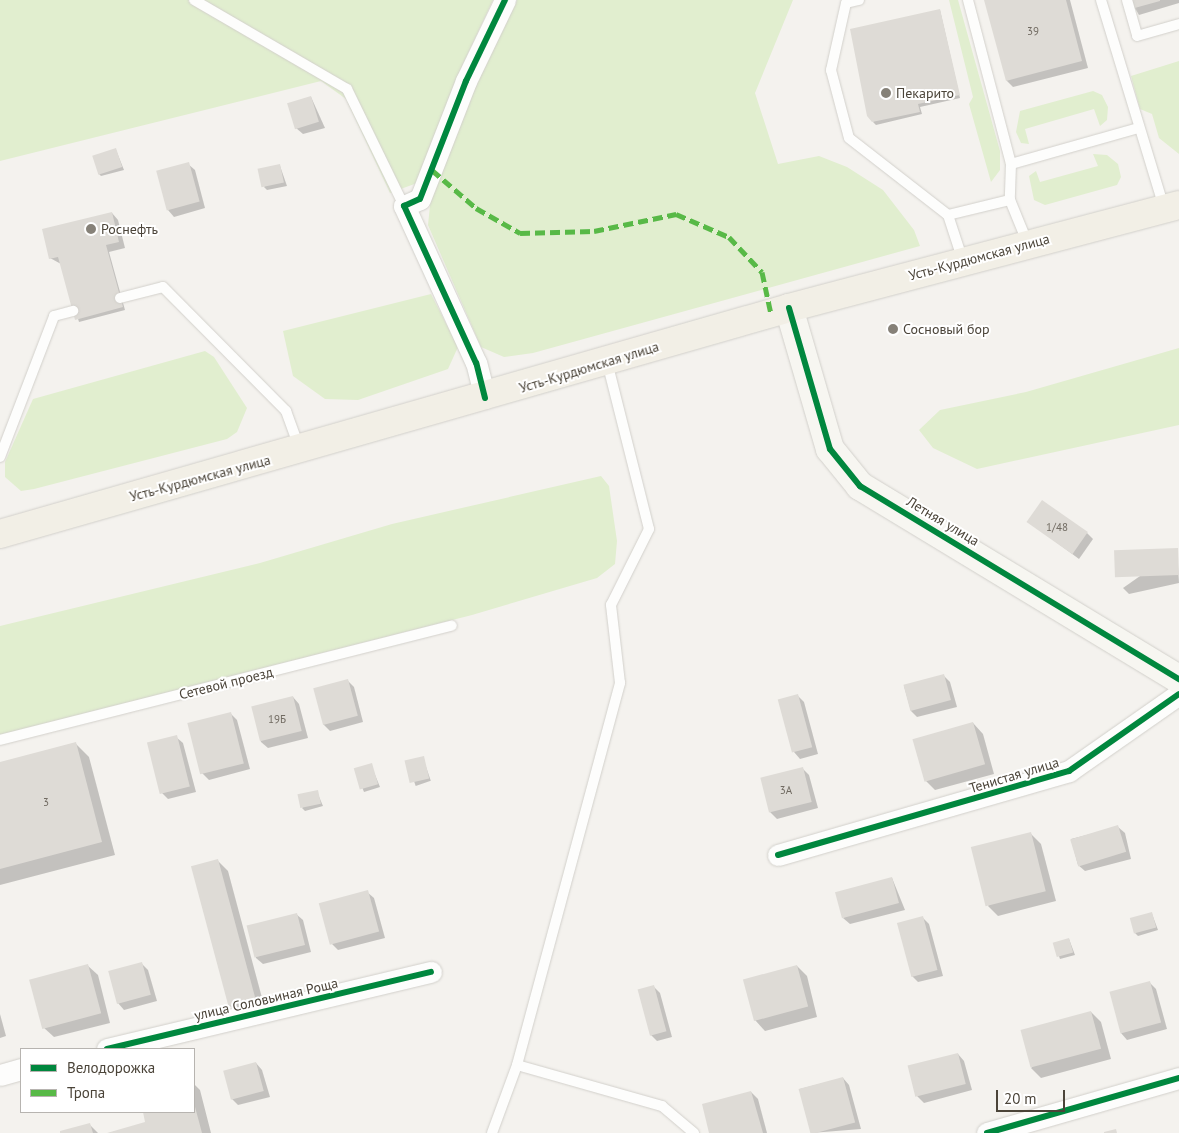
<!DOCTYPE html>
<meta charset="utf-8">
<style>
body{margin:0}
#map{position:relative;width:1179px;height:1133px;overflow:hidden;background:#f4f2ee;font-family:"PT Sans",sans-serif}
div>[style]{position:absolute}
.green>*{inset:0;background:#e1eecf}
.shadow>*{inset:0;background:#0003;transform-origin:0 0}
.building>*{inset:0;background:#dedbd6;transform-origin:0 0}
.roads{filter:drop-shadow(0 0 1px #d2d0cb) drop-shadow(0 0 1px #d2d0cb)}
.lane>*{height:10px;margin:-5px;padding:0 5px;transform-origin:5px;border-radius:5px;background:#fdfdfc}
.street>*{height:21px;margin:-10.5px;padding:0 10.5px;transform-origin:10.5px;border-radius:10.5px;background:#fdfdfc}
.secondary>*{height:28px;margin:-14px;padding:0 14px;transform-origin:14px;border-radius:14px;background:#f7f6f1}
.primary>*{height:28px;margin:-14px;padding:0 14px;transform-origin:14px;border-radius:14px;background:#f2efe6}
.quiet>*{height:5px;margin-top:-2.5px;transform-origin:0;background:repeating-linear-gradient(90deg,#58b947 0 10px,transparent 0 15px)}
.cycleway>*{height:6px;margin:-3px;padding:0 3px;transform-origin:3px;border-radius:3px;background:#00873e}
.dots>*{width:14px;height:14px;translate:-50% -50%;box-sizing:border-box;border:2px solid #fff;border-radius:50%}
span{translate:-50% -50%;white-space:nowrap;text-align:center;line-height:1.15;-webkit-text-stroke:4px #fff;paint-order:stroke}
.number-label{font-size:11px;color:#706a61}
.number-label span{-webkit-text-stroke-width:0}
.poi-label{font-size:14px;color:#4b4439}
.left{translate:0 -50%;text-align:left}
.street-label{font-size:14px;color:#4b4439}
.legend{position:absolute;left:20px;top:1048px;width:175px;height:65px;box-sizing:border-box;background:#fff;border:1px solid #b7b4b0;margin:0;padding:6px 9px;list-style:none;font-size:15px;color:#4b4439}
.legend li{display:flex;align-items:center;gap:10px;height:25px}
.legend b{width:25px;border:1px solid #b7b4b0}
.scale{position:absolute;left:996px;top:1090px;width:69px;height:22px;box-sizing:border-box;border:2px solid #4b4439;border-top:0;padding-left:6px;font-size:15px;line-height:18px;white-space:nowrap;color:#4b4439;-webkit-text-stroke:4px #fff;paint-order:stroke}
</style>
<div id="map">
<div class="green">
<div style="clip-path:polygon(0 0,493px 0,457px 77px,417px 183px,390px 193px,346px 99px,321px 81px,0 161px)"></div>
<div style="clip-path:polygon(517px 0,793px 0,755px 93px,778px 164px,819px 156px,847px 167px,883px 190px,914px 230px,920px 246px,533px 353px,504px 357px,481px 347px,428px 225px,431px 196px,475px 87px)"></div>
<div style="clip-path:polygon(949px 0,958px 0,1000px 151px,1000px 170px,991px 182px,969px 104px,973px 97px)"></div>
<div style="clip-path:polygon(1179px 61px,1179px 154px,1159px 138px,1152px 114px,1140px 109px,1131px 76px)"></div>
<div style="clip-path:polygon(1093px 91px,1102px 95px,1108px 107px,1107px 120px,1100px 126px,1094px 109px,1025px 129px,1029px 144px,1021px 143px,1016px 132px,1020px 111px)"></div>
<div style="clip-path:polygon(1093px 154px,1107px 155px,1118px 164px,1121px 177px,1117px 185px,1045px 205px,1034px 200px,1029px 176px,1036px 171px,1040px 182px,1098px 166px)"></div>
<div style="clip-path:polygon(431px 294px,458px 347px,448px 369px,358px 400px,325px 399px,293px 376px,283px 331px)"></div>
<div style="clip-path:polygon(1179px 348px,1179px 425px,977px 469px,933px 448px,919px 430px,940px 410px,1026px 392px)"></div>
<div style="clip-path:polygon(205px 351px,214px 357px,247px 408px,237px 432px,227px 439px,34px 489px,21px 491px,5px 477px,5px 462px,33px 399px)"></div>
<div style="clip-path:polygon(601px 476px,609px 486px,617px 541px,615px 564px,597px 578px,472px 615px,0 735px,0 626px,260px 563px,392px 524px)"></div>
</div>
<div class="shadow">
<div style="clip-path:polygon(985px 0,1070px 0,1088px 68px,1013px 87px,1007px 81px)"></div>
<div style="clip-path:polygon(1130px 0,1179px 0,1179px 3px,1139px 15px)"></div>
<div style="clip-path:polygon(940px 10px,960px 98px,920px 107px,922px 114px,876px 125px,873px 122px)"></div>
<div style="clip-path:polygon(311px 97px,325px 128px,303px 134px,296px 128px)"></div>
<div style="clip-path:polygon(116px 150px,124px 170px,101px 176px,98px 173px)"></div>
<div style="clip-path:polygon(188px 164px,195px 170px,205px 208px,174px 217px,168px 210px)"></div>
<div style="clip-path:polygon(280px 166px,287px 186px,267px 190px,264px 187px)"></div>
<div style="clip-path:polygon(112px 213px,118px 220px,125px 248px,109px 252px,125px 310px,79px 322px,61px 264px,50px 258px)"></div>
<div style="clip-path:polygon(1029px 522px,1087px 533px,1093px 539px,1079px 559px)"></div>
<div style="clip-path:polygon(1177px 550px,1179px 583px,1129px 594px,1123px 588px)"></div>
<div style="clip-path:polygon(944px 676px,950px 682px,957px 707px,917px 717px,911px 711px,904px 686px)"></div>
<div style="clip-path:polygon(348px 681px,354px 687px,363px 722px,330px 731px,323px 724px)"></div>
<div style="clip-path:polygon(798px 696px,804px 702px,818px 754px,800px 759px,794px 752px)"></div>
<div style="clip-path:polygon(293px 697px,299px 704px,308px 738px,268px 748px,261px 742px,253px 708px)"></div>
<div style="clip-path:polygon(231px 714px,237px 720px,250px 769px,209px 780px,202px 773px)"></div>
<div style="clip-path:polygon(973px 723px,983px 734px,994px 774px,935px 790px,925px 780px)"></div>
<div style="clip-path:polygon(176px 737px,183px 743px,196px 792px,168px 799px,162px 793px)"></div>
<div style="clip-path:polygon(75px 743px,89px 757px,115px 855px,0 885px,0 763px)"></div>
<div style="left:423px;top:758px;width:24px;height:16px;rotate:71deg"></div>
<div style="clip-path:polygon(371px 765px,380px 787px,364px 792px,355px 769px)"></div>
<div style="clip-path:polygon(802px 768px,809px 775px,818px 808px,777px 819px,770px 812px)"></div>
<div style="clip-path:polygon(317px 792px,323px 806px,305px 811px,302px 808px)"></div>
<div style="clip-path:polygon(1118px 827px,1125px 833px,1131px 859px,1085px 871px,1078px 865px,1071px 839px)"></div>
<div style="clip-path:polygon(1031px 834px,1041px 844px,1056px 901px,998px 916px,988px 906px)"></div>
<div style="clip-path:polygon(218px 861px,228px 871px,265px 1009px,240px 1016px,230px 1006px)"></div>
<div style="clip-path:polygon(892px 878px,905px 910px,850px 924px,843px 918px)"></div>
<div style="clip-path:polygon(367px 892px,374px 898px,385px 938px,338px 950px,332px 944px)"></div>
<div style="clip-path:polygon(296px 914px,303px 920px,311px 952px,263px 964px,256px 958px,248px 927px)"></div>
<div style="clip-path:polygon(1152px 914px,1158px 930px,1138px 936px,1135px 933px)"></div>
<div style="clip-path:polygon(922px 917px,929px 924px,943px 976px,918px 982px,912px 976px)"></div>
<div style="clip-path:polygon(1069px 939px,1075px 955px,1060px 959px,1054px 943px)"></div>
<div style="clip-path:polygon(142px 964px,148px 970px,157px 1001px,124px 1010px,118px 1003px)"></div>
<div style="clip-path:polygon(87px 965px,98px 975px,110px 1023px,54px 1037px,43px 1027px)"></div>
<div style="clip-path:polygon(797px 966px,807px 976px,817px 1017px,765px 1031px,755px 1020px)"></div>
<div style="clip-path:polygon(1149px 982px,1156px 989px,1167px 1029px,1127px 1040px,1121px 1033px)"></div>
<div style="clip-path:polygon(653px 986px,660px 993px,672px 1037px,657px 1041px,650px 1034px)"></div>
<div style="clip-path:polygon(1091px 1012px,1101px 1022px,1111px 1059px,1041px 1078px,1031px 1068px)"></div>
<div style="clip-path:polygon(0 1014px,6px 1036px,0 1038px)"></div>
<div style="clip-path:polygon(958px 1054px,964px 1061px,972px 1090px,924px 1103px,917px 1096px)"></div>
<div style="clip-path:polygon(256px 1063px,262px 1070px,270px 1097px,238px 1105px,232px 1099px)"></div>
<div style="clip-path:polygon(843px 1078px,849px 1085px,861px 1129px,811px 1133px,800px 1089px)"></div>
<div style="clip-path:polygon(194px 1084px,200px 1090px,211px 1133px,109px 1133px,147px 1123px,144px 1112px,194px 1112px)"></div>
<div style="clip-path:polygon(751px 1092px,758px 1099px,767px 1133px,711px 1133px)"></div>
<div style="clip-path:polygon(90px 1125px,98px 1133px,62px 1133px)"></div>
</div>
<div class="building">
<div style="clip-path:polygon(984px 0,1066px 0,1082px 61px,1006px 81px)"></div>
<div style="clip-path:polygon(1128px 0,1160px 0,1160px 1px,1131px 9px)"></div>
<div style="clip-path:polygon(940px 9px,960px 95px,918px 104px,920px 112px,872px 122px,867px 116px,850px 29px)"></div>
<div style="left:311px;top:96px;width:27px;height:25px;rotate:73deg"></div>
<div style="left:116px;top:148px;width:20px;height:25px;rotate:72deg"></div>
<div style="left:189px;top:162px;width:41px;height:34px;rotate:75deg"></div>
<div style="left:280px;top:164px;width:19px;height:23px;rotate:78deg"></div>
<div style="clip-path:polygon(112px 212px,119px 242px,106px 245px,123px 307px,75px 320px,58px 257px,49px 259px,42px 229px)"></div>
<div style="left:1042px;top:500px;width:56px;height:27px;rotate:35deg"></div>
<div style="left:1178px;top:548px;width:27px;height:64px;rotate:88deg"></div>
<div style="left:944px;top:674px;width:27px;height:42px;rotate:75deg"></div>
<div style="left:348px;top:679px;width:38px;height:36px;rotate:75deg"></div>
<div style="left:798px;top:694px;width:55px;height:21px;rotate:75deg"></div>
<div style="left:293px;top:696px;width:36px;height:43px;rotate:76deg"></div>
<div style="left:231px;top:712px;width:53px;height:45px;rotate:76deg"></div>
<div style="left:973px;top:722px;width:44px;height:63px;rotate:74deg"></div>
<div style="left:177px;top:735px;width:53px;height:31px;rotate:76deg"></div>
<div style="clip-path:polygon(76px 742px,102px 842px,0 869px,0 762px)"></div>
<div style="left:424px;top:756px;width:23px;height:20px;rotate:77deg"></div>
<div style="left:372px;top:763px;width:22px;height:19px;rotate:74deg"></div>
<div style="left:803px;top:767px;width:36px;height:44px;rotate:76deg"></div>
<div style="left:318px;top:790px;width:14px;height:21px;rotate:78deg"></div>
<div style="left:1118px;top:825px;width:28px;height:50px;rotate:73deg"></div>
<div style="left:1031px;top:832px;width:61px;height:62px;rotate:76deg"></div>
<div style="left:218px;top:859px;width:145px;height:28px;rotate:75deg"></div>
<div style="left:892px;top:877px;width:27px;height:59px;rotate:75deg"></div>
<div style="left:368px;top:890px;width:43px;height:51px;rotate:75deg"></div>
<div style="left:1152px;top:912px;width:16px;height:23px;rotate:75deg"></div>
<div style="left:297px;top:913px;width:33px;height:52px;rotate:76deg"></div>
<div style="left:923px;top:916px;width:56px;height:27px;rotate:75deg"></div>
<div style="left:1069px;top:938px;width:15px;height:17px;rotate:74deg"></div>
<div style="left:142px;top:962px;width:34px;height:35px;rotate:75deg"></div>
<div style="left:88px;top:964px;width:51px;height:61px;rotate:75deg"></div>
<div style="left:797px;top:965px;width:43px;height:56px;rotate:75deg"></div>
<div style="left:1150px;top:981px;width:43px;height:42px;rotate:75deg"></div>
<div style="left:654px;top:985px;width:48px;height:17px;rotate:75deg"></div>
<div style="left:1091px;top:1011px;width:39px;height:73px;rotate:75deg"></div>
<div style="left:958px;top:1053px;width:32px;height:52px;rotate:76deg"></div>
<div style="left:256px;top:1062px;width:30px;height:34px;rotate:75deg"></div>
<div style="left:843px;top:1077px;width:47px;height:46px;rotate:75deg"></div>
<div style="clip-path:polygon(751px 1091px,763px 1133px,709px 1133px,702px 1104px)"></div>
<div style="clip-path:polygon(194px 1103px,202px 1133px,107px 1133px,145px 1122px,143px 1112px,194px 1112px)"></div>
<div style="clip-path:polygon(90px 1123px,93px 1133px,60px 1133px,60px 1131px)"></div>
<div style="clip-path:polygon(1116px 1129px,1117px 1133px,1104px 1133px,1104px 1132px)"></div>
</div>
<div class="roads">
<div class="lane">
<div style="left:194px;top:0;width:177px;rotate:30.2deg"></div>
<div style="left:347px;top:89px;width:130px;rotate:64deg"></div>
<div style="left:859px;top:0;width:13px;rotate:167deg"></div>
<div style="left:846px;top:3px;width:69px;rotate:102.6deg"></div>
<div style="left:831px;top:70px;width:70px;rotate:75.2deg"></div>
<div style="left:849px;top:138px;width:125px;rotate:37.9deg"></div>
<div style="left:948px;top:215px;width:64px;rotate:-13.6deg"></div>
<div style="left:968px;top:0;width:170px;rotate:75.3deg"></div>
<div style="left:1011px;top:164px;width:36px;rotate:92deg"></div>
<div style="left:1010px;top:200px;width:48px;rotate:67.8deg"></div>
<div style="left:1101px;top:0;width:217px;rotate:73.1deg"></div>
<div style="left:1127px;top:0;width:37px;rotate:74deg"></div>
<div style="left:1137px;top:36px;width:44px;rotate:-15.9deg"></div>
<div style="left:1011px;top:164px;width:132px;rotate:-15.8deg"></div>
<div style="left:948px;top:215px;width:48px;rotate:71.9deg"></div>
<div style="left:120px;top:298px;width:44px;rotate:-14.3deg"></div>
<div style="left:163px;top:287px;width:175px;rotate:45.2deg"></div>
<div style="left:286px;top:411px;width:38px;rotate:70deg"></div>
<div style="left:0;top:457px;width:151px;rotate:-69deg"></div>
<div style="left:54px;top:316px;width:20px;rotate:-15deg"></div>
<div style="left:0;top:740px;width:466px;rotate:-14.2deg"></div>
<div style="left:517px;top:1065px;width:151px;rotate:15.8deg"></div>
<div style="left:662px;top:1106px;width:42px;rotate:40.2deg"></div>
<div style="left:492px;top:1133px;width:72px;rotate:-69.8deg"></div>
<div style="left:517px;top:1065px;width:396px;rotate:-74.9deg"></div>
<div style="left:620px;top:683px;width:79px;rotate:-96.6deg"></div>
<div style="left:611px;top:605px;width:85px;rotate:-63.4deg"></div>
<div style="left:649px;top:529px;width:172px;rotate:-104.1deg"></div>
</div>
<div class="street">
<div style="left:485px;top:398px;width:36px;rotate:-104deg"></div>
<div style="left:476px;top:363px;width:173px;rotate:-114.6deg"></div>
<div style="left:404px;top:206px;width:17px;rotate:-24deg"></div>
<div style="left:420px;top:199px;width:127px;rotate:-68.7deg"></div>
<div style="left:466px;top:81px;width:90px;rotate:-64.3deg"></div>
<div style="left:778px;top:855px;width:303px;rotate:-16.1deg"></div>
<div style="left:1069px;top:771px;width:134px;rotate:-35deg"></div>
<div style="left:107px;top:1049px;width:333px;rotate:-13.4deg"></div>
<div style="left:0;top:1075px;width:22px;rotate:-16deg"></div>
<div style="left:987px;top:1133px;width:200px;rotate:-16deg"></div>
</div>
<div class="secondary">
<div style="left:789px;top:308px;width:147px;rotate:73.8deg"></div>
<div style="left:830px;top:449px;width:48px;rotate:51deg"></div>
<div style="left:860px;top:486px;width:373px;rotate:31.2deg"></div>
</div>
<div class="primary">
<div style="left:0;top:534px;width:821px;rotate:-15.98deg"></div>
<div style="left:789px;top:308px;width:403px;rotate:-14.8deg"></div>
</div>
</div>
<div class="quiet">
<div style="left:432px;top:170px;width:58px;rotate:40.8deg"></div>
<div style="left:476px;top:208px;width:51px;rotate:29.6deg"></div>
<div style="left:520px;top:233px;width:74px;rotate:-1.5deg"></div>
<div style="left:594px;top:231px;width:84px;rotate:-11.7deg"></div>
<div style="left:676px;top:214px;width:58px;rotate:23.5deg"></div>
<div style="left:729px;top:237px;width:48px;rotate:46.7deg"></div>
<div style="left:762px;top:272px;width:43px;rotate:77.9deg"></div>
</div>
<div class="cycleway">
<div style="left:789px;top:308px;width:147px;rotate:73.8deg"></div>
<div style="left:830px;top:449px;width:48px;rotate:51deg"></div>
<div style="left:860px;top:486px;width:373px;rotate:31.2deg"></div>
<div style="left:485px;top:398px;width:36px;rotate:-104deg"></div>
<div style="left:476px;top:363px;width:173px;rotate:-114.6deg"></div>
<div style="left:404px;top:206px;width:17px;rotate:-24deg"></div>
<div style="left:420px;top:199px;width:127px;rotate:-68.7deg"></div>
<div style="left:466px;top:81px;width:90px;rotate:-64.3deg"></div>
<div style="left:778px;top:855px;width:303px;rotate:-16.1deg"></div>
<div style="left:1069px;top:771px;width:134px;rotate:-35deg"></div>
<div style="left:107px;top:1049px;width:333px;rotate:-13.4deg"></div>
<div style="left:987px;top:1133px;width:200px;rotate:-16deg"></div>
</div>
<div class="dots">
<div style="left:886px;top:93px;background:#868178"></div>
<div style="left:91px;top:229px;background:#868178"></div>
<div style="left:893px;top:329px;background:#868178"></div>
</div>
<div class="number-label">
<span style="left:1033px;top:31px">39</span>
<span style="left:1057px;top:527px">1/48</span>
<span style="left:277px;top:719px">19Б</span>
<span style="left:786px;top:790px">3А</span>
<span style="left:46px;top:802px">3</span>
</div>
<div class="poi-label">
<span class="left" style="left:896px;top:93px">Пекарито</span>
<span class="left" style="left:101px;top:229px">Роснефть</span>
<span class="left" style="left:903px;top:329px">Сосновый бор</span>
</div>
<div class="street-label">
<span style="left:979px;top:257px;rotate:-15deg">Усть-Курдюмская улица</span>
<span style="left:589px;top:367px;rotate:-17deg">Усть-Курдюмская улица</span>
<span style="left:200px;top:478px;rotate:-15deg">Усть-Курдюмская улица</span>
<span style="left:943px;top:521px;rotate:31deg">Летняя улица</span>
<span style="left:226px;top:683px;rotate:-14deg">Сетевой проезд</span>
<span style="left:1014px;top:775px;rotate:-17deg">Тенистая улица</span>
<span style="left:266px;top:999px;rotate:-13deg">улица Соловьиная Роща</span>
</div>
<ul class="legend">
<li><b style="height:6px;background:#00873e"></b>Велодорожка</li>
<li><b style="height:6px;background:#58b947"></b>Тропа</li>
</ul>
<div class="scale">20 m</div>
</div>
